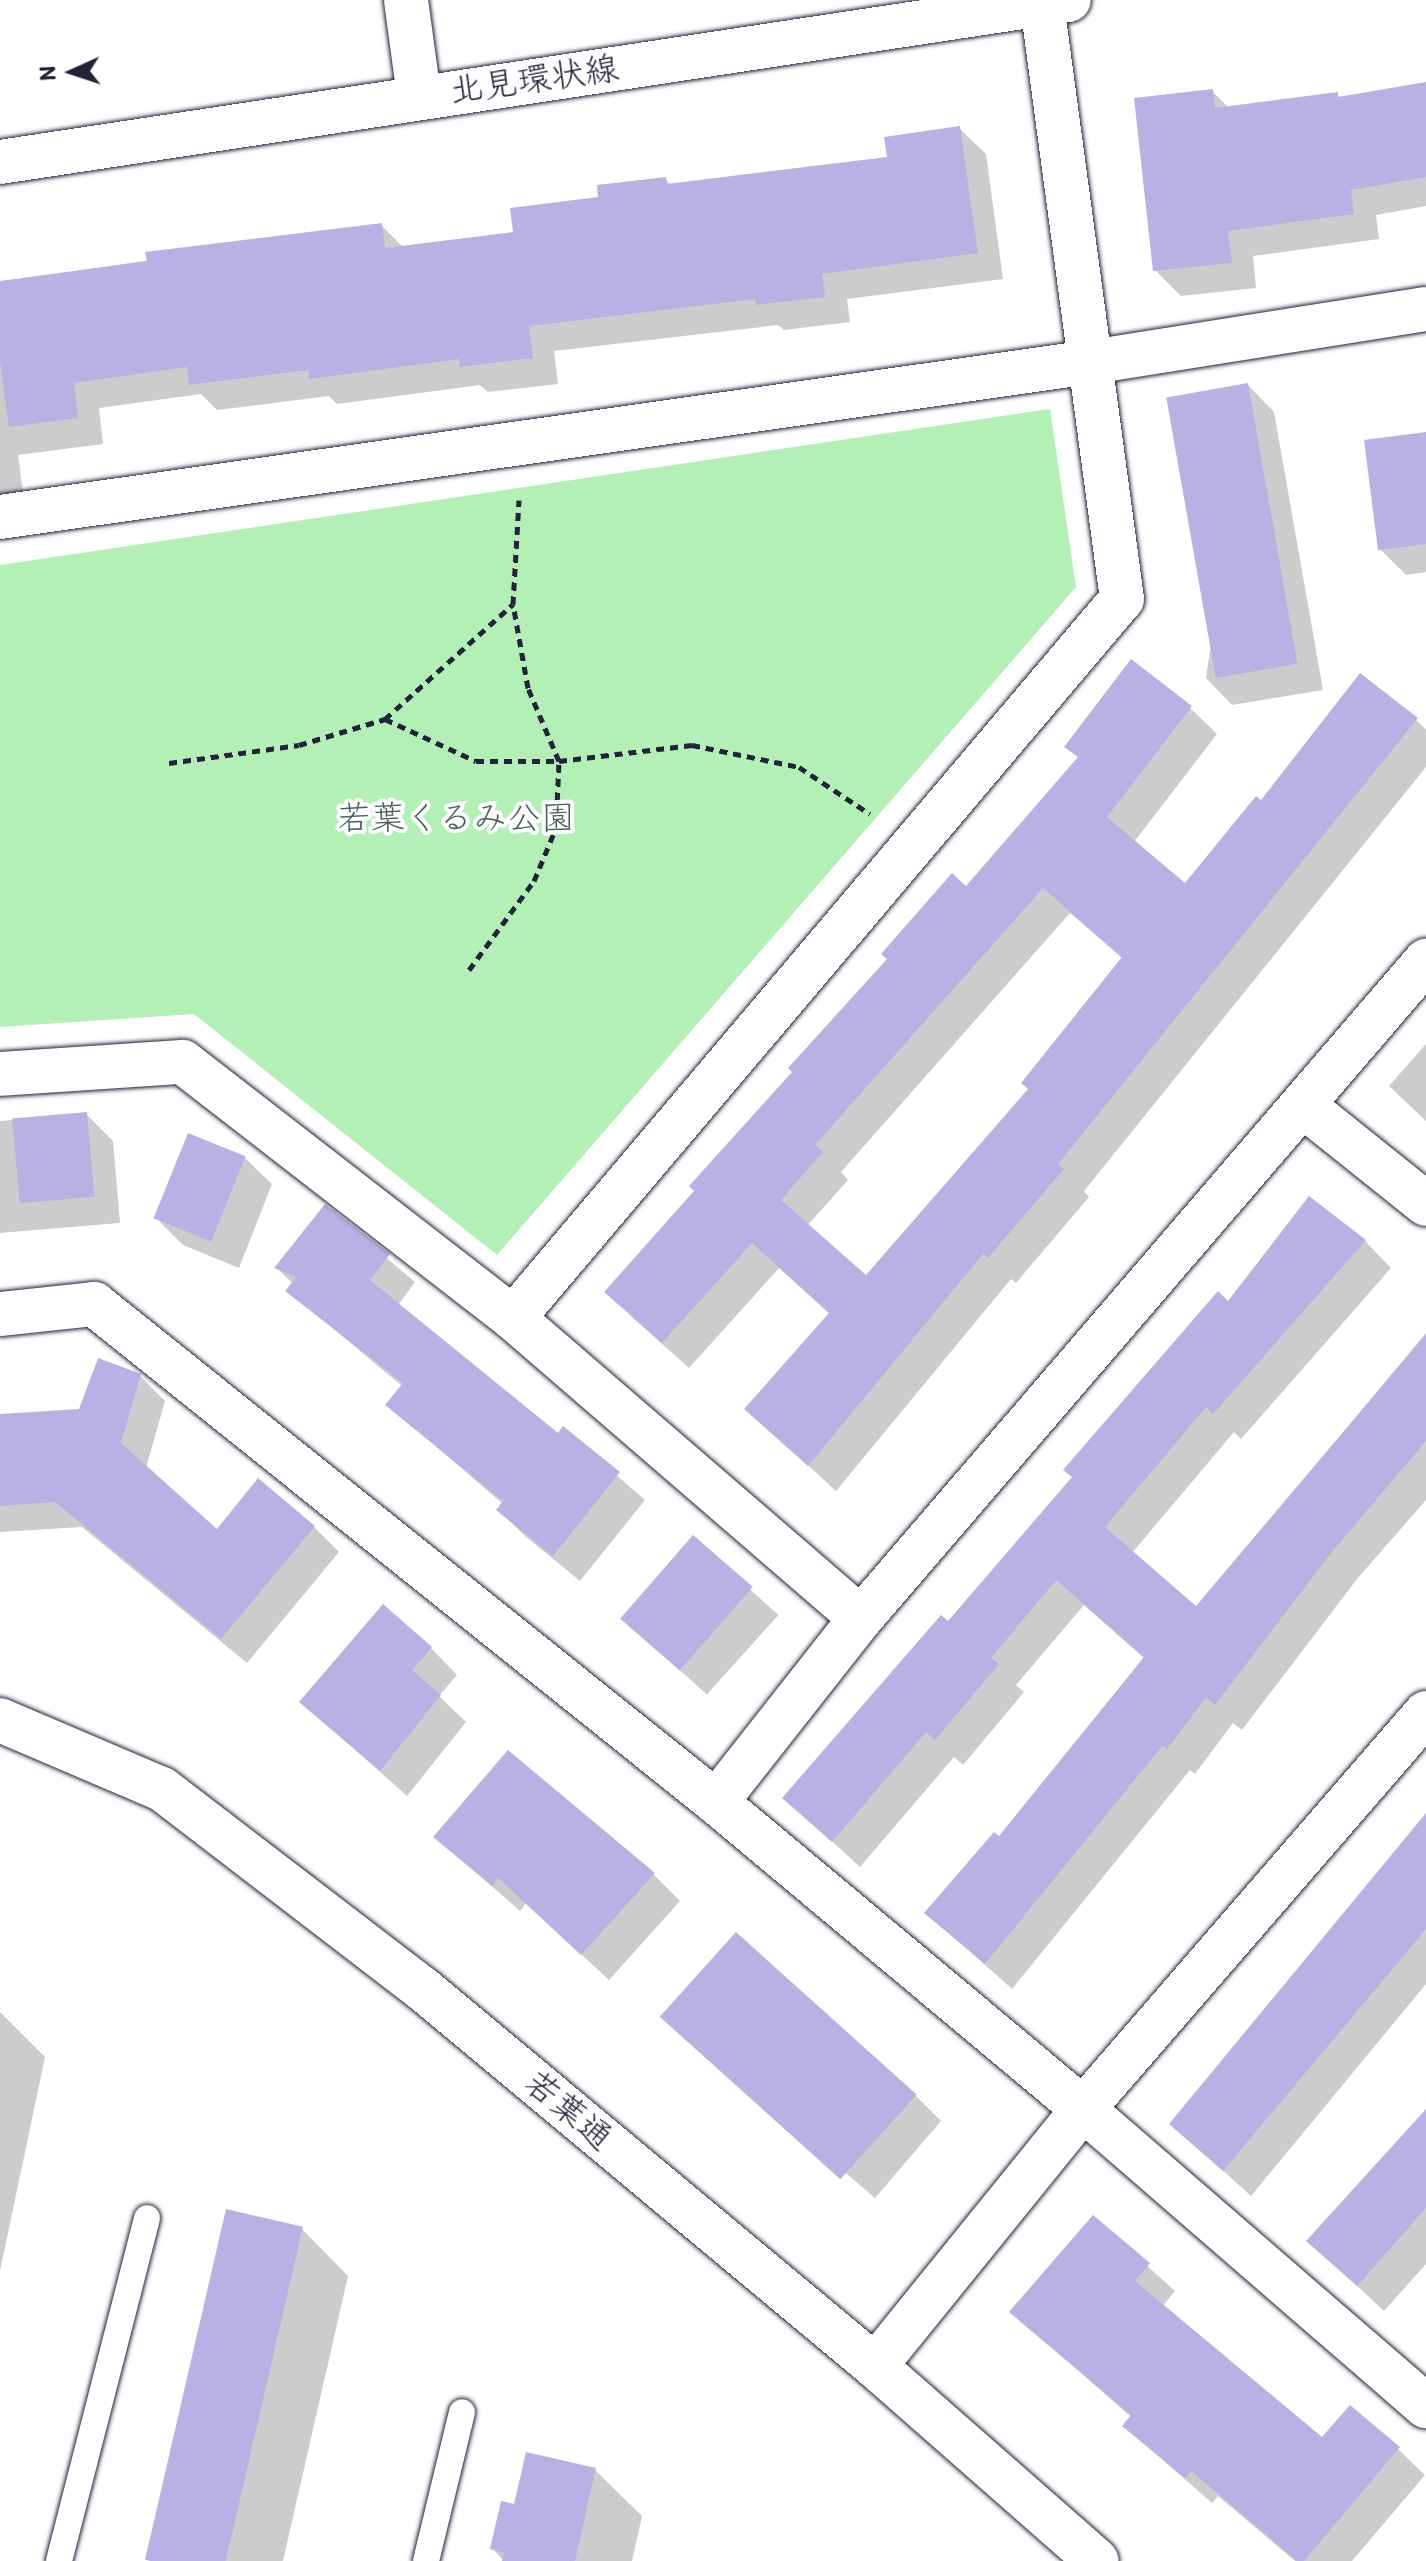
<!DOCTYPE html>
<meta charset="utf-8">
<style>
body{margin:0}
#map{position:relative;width:1426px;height:2561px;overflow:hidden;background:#fff;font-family:Itim,"Klee One",sans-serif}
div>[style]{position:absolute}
.green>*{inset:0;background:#b2f0b6}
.shadow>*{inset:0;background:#0003;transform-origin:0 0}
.building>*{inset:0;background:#b7b2e3;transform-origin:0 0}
.path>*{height:5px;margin-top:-2.5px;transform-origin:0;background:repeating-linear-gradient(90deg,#22223b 0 8px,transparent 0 14px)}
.roads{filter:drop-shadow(0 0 2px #22223b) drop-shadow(0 0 2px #22223b)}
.service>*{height:26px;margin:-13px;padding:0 13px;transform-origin:13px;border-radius:13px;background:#fff}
.minor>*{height:44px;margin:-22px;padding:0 22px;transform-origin:22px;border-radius:22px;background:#fff}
.tertiary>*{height:44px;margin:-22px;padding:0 22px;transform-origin:22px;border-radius:22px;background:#fff}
.secondary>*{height:44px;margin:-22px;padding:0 22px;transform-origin:22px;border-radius:22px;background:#fff}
span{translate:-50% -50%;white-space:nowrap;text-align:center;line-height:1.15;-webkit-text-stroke:8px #fff;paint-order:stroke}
.street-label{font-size:34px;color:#22223b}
.park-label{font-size:34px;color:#4d6060}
.north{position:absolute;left:32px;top:32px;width:80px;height:80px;-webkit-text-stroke:6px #fff;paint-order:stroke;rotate:267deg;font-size:22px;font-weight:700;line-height:32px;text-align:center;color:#22223b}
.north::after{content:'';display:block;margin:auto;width:28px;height:36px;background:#22223b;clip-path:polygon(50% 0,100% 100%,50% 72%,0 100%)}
</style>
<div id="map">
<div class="green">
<div style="clip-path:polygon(1050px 409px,1076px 587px,497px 1255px,194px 1014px,0 1027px,0 565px)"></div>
</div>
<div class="shadow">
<div style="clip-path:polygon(1426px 84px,1426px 206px,1376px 215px,1379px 239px,1253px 256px,1256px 288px,1181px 296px,1155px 270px,1212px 91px,1230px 109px,1337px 94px,1341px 99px)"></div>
<div style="clip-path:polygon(959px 128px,986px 154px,1003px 279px,847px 299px,850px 322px,784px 330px,778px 325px,554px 351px,558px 384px,488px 392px,480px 385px,337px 404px,329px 396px,217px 410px,201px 394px,99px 408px,103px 444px,18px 455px,24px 500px,0 503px,0 283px,381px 225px,403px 247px,515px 234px,600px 199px,665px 179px,671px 185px,889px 159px)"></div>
<div style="clip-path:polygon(1248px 385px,1274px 412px,1323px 690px,1232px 705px,1206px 678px)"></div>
<div style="clip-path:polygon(1426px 434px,1426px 572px,1406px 575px,1380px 549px)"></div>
<div style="clip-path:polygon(evenodd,1190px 708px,1217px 734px,1134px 842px,1185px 886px,1262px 803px,1416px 720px,1426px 729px,1426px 767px,1084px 1191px,1089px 1197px,1016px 1283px,1011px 1279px,836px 1491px,747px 1409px,830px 1314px,779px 1268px,689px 1368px,633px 1318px,967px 889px,1079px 758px,1067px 746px,1190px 708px,1070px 913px,1123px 959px,1030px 1089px,866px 1278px,807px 1226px,848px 1180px,841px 1172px,1070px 913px)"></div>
<div style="clip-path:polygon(1426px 1044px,1426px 1121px,1389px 1086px)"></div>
<div style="clip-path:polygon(86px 1114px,113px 1141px,120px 1223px,0 1233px,0 1121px)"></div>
<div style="clip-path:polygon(189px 1135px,245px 1158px,272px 1184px,239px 1268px,183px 1245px,156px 1218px)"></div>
<div style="clip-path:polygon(326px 1207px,415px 1282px,398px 1305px,558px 1435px,563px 1429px,645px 1500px,580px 1581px,525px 1536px,498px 1510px,503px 1504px,388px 1405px,402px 1386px,288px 1291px,293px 1284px,277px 1268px)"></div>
<div style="clip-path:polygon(1365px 1241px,1391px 1268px,1241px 1439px,1234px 1432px,1132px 1553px,1197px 1608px,1426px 1333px,1426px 1500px,1357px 1579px,1242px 1730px,1233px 1723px,1195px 1774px,1190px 1770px,1012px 1989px,927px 1913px,999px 1839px,1145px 1659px,1084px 1605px,1016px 1685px,1024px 1692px,963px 1765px,954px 1757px,860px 1867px,785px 1798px,948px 1624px,1229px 1303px)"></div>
<div style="clip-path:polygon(140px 1376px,165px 1401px,146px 1468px,217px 1532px,314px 1527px,339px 1552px,247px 1663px,82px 1527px,0 1532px,0 1416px,80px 1411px)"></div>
<div style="left:693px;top:1538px;width:115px;height:107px;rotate:42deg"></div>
<div style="clip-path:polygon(431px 1648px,457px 1675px,439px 1696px,466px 1722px,407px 1796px,302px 1702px)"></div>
<div style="clip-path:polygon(1426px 1817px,1426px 1984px,1251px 2196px,1172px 2124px)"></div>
<div style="clip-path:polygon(435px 1836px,653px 1874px,680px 1901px,609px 1980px,526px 1903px,520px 1911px)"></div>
<div style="clip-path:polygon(0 2012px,45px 2057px,0 2271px)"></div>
<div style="clip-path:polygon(663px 2017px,916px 2096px,941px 2121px,875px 2198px)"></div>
<div style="clip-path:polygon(1426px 2111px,1426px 2264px,1384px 2311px,1309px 2241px)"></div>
<div style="clip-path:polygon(1093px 2217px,1175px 2291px,1162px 2307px,1322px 2440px,1398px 2449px,1425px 2475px,1352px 2561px,1295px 2561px,1218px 2496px,1212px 2503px,1124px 2426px,1131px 2417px,1012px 2312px)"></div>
<div style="clip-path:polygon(302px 2229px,348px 2276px,283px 2561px,157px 2561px)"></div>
<div style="clip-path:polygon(595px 2470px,642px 2516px,632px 2561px,504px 2561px,492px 2548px,516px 2507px)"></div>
</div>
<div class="building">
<div style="clip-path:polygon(1426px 82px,1426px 177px,1351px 190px,1354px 214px,1228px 231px,1232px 263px,1153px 271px,1134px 98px,1213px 89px,1215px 108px,1338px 92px,1338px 97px)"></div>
<div style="clip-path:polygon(960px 126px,978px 253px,822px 274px,825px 297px,756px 305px,755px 299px,529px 326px,533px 358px,460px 367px,459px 359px,309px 379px,308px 370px,189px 385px,187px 367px,74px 383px,78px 418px,9px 427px,0 361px,0 281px,147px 261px,145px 252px,382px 223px,385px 248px,513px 232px,510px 208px,598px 197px,597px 185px,666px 177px,667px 184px,887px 157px,884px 137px)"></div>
<div style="left:1248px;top:383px;width:285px;height:83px;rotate:80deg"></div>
<div style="clip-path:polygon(1426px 432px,1426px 544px,1378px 550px,1364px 440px)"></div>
<div style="clip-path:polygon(evenodd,1131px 659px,1192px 706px,1107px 817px,1185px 883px,1256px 796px,1261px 800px,1360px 673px,1418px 718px,1058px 1164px,1064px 1169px,988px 1258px,983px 1254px,808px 1466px,744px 1409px,829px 1313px,752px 1243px,662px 1343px,604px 1292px,694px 1191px,689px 1186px,792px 1072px,788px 1068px,887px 959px,881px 954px,952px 873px,966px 886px,1078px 757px,1064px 747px,1131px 659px,1043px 888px,1122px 957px,1021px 1083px,1028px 1089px,866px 1275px,781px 1200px,823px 1152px,815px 1145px,1043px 888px)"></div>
<div style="left:87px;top:1112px;width:85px;height:75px;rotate:85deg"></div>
<div style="left:188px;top:1133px;width:62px;height:92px;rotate:22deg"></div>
<div style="clip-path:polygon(1309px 1196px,1366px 1240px,1213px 1414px,1206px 1407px,1105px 1527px,1196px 1606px,1426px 1334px,1426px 1441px,1331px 1553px,1215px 1705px,1206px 1698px,1167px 1749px,1163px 1745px,985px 1964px,924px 1913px,994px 1832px,999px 1836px,1144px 1657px,1056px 1580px,991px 1658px,999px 1664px,935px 1740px,926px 1732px,832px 1842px,782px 1798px,941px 1615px,948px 1621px,1072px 1477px,1063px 1470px,1218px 1291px,1228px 1301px)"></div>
<div style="clip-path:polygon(325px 1204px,390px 1254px,370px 1280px,558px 1433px,563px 1426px,620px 1472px,553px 1556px,496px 1510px,503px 1501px,385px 1405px,403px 1383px,285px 1291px,296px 1277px,274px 1268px)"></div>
<div style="clip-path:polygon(98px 1358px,141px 1374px,121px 1443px,217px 1529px,258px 1478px,315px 1526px,221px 1639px,55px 1502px,0 1506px,0 1414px,79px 1409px)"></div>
<div style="left:693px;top:1535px;width:79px;height:111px;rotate:41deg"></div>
<div style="clip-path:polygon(383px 1604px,432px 1647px,412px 1670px,441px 1695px,380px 1771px,299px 1702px)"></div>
<div style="clip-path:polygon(508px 1750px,655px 1873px,581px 1955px,498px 1878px,492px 1886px,433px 1837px)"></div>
<div style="clip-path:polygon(1426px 1813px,1426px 1929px,1223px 2171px,1169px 2124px)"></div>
<div style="left:736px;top:1932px;width:243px;height:114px;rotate:42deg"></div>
<div style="clip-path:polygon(1426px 2109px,1426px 2208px,1357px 2286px,1306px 2241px)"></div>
<div style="left:226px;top:2209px;width:79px;height:360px;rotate:13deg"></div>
<div style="clip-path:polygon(1093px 2215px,1150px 2263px,1135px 2281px,1322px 2437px,1350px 2405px,1400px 2447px,1304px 2561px,1297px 2561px,1191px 2471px,1185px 2478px,1122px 2426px,1131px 2415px,1009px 2312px)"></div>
<div style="clip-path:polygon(526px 2452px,596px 2468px,575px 2561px,502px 2561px,504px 2553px,490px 2549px,501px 2501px,514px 2504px)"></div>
</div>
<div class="path">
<div style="left:385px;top:719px;width:100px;rotate:24.8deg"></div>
<div style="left:476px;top:761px;width:83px"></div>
<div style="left:559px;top:761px;width:134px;rotate:-6.9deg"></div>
<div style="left:692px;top:745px;width:109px;rotate:11.6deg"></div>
<div style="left:799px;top:767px;width:85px;rotate:33.5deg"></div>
<div style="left:169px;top:763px;width:131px;rotate:-7.9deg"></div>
<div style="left:299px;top:745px;width:90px;rotate:-16.8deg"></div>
<div style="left:385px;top:719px;width:172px;rotate:-41.9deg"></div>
<div style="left:469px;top:970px;width:110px;rotate:-53.9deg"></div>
<div style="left:534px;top:881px;width:57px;rotate:-67.5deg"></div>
<div style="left:556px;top:828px;width:67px;rotate:-87.4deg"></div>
<div style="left:559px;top:761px;width:79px;rotate:-113deg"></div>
<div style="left:528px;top:688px;width:85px;rotate:-100.1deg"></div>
<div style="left:513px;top:604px;width:104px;rotate:-86.7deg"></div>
</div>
<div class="roads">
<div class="service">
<div style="left:59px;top:2561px;width:354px;rotate:-75.6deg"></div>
<div style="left:426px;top:2561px;width:153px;rotate:-76.4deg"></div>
</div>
<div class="minor">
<div style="left:406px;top:0;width:97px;rotate:82.3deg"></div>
<div style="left:0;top:517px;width:1102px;rotate:-8.09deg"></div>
<div style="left:1091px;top:362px;width:339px;rotate:-9deg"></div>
<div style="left:0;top:1074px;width:183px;rotate:-3.8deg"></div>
<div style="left:183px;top:1062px;width:418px;rotate:37.8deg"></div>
<div style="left:513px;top:1318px;width:459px;rotate:40.8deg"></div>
<div style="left:1305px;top:1107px;width:155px;rotate:38.7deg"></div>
<div style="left:0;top:1314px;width:95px;rotate:-6.1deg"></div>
<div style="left:94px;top:1304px;width:797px;rotate:38.68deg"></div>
<div style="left:716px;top:1802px;width:478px;rotate:39.9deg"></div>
<div style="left:1083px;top:2109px;width:454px;rotate:40.9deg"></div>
<div style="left:513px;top:1318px;width:942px;rotate:-49.74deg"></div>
<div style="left:1122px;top:599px;width:600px;rotate:-97.66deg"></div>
<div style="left:716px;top:1802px;width:234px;rotate:-51.8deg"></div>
<div style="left:861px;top:1618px;width:867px;rotate:-49.31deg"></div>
<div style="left:875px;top:2366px;width:331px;rotate:-51deg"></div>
<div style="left:1083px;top:2109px;width:524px;rotate:-49.1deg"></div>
</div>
<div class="tertiary">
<div style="left:0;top:1720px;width:176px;rotate:23.1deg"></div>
<div style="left:162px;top:1789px;width:330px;rotate:37.5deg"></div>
<div style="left:424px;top:1990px;width:587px;rotate:39.82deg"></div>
<div style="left:875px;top:2366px;width:295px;rotate:41.3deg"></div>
</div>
<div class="secondary">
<div style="left:0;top:162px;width:1081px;rotate:-8.62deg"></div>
</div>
</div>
<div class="street-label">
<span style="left:534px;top:79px;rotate:-8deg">北見環状線</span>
<span style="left:569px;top:2110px;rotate:40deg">若葉通</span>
</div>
<div class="park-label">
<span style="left:456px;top:818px">若葉くるみ公園</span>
</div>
<div class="north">N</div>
</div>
